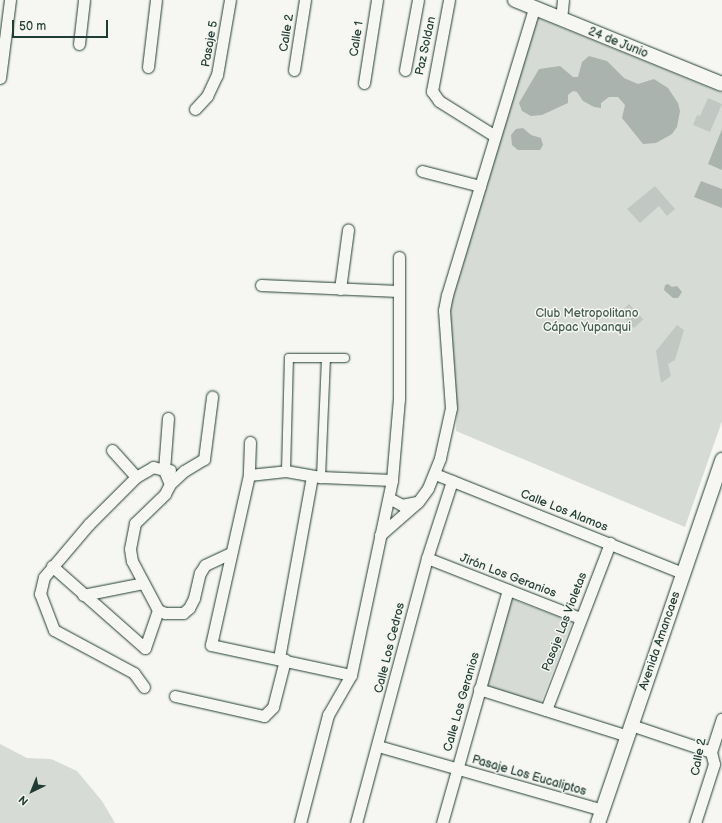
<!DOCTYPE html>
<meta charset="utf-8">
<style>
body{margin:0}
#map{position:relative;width:722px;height:823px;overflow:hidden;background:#f6f6f2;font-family:"Balsamiq Sans",sans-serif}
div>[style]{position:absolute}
.green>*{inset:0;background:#d6dbd6;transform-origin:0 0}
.water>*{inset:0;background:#aab3ae}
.building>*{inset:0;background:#c1c8c3;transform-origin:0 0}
.roads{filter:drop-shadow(0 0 1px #1f3d34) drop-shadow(0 0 1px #1f3d34)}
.pedestrian>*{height:8px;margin:-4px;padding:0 4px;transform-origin:4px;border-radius:4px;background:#f6f6f2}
.minor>*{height:11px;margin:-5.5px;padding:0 5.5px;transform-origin:5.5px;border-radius:5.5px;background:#f6f6f2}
.tertiary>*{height:14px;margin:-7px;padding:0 7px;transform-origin:7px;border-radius:7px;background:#f6f6f2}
span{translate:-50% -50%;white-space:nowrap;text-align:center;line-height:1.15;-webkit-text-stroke:3px #f6f6f2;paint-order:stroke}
.street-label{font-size:12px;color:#1f3d34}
.park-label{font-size:12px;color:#445d54}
.north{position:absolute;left:12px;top:771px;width:40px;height:40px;-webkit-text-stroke:3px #f6f6f2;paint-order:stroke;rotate:223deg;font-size:11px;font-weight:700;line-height:16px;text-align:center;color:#1f3d34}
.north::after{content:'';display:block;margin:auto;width:14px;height:18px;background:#1f3d34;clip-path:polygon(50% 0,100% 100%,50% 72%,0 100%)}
.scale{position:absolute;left:12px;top:20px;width:96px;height:18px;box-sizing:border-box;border:2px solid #1f3d34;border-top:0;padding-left:5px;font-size:12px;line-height:14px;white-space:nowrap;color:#1f3d34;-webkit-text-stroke:3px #f6f6f2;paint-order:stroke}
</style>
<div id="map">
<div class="green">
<div style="clip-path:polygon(536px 17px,722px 93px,722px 421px,685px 527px,456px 431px,457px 406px,450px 308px)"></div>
<div style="left:512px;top:599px;width:64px;height:90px;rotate:21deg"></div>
<div style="clip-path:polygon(0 744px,27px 758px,51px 759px,77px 771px,102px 801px,115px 823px,0 823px)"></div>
</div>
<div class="water">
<div style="clip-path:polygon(589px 56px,607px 61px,624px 78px,638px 84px,654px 79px,668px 88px,678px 103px,680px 111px,677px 127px,672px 134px,656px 143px,643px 144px,622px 118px,625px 105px,618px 97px,609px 97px,601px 103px,601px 108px,594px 107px,583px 101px,577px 92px,573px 91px,568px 95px,568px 103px,542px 115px,531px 116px,522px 111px,519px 103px,539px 69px,560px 66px,573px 77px,578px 77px,582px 62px)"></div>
<div style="clip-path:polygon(523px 128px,531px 135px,541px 138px,543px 145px,540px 150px,518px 150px,512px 145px,511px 135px,516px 129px)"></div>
<div style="clip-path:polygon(722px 129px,722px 170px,708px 164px)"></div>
<div style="clip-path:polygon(701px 181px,722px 189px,722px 208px,694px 197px)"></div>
<div style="clip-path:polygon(668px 284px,672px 287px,677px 286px,682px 292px,678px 298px,673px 298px,664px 290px,665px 285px)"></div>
</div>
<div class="building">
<div style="clip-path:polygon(708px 98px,722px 104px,710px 132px,693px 125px,697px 115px,700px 116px)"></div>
<div style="clip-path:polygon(655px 186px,675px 209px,667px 216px,659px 206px,640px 223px,627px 209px)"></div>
<div style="left:629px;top:304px;width:21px;height:13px;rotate:47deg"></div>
<div style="clip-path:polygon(677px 325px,684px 330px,675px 360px,668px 364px,671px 376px,661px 383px,656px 351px)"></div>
</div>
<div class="roads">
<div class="pedestrian">
<div style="left:286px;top:471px;width:113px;rotate:-88.5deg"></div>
<div style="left:289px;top:358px;width:56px"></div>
<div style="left:321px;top:477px;width:119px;rotate:-87.6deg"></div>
</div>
<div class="minor">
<div style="left:449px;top:0;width:93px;rotate:100.6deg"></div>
<div style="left:432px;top:91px;width:12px;rotate:55deg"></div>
<div style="left:439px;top:101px;width:66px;rotate:32deg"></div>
<div style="left:561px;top:19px;width:19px;rotate:-84deg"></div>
<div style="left:79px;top:44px;width:44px;rotate:-83.5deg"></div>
<div style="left:148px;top:67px;width:67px;rotate:-83.2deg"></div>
<div style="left:294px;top:70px;width:71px;rotate:-81.1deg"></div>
<div style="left:405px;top:70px;width:71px;rotate:-79.5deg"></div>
<div style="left:0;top:78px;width:79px;rotate:-82.7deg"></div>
<div style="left:364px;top:83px;width:84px;rotate:-81.1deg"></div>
<div style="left:195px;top:109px;width:18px;rotate:-47deg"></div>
<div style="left:207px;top:96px;width:23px;rotate:-65deg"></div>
<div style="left:217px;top:75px;width:76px;rotate:-80.2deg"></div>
<div style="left:422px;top:171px;width:60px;rotate:14.5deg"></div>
<div style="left:261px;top:285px;width:137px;rotate:2.5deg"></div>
<div style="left:340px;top:289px;width:60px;rotate:-82.3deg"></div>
<div style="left:168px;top:418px;width:52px;rotate:94.4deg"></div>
<div style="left:164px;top:470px;width:6px"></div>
<div style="left:250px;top:442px;width:33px;rotate:92deg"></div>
<div style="left:249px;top:475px;width:174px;rotate:102.6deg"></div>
<div style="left:211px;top:645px;width:143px;rotate:12.1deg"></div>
<div style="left:112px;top:450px;width:36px;rotate:48deg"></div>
<div style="left:435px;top:474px;width:267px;rotate:21.8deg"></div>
<div style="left:249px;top:475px;width:37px;rotate:-6deg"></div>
<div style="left:286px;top:471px;width:36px;rotate:10deg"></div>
<div style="left:321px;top:477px;width:71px;rotate:2.4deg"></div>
<div style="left:170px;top:484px;width:19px;rotate:-43deg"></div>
<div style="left:184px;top:471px;width:23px;rotate:-31deg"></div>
<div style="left:204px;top:459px;width:63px;rotate:-82.6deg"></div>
<div style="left:389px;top:498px;width:15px;rotate:28deg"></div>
<div style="left:402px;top:505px;width:14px;rotate:-12deg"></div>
<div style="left:380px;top:535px;width:50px;rotate:-41deg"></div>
<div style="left:418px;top:502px;width:17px;rotate:-54deg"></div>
<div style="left:428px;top:488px;width:32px;rotate:-68deg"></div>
<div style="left:440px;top:458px;width:51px;rotate:-77.6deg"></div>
<div style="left:451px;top:408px;width:98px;rotate:-94.1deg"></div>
<div style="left:444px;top:310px;width:15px;rotate:-79deg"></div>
<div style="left:447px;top:295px;width:300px;rotate:-73.1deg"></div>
<div style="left:427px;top:558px;width:164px;rotate:21.4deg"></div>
<div style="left:52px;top:566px;width:124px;rotate:41.4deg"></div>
<div style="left:145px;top:648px;width:40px;rotate:-71.1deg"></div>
<div style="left:83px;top:595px;width:61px;rotate:-11.3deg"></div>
<div style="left:279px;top:658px;width:185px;rotate:-79.7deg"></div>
<div style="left:144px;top:687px;width:17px;rotate:-126deg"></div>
<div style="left:134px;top:673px;width:91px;rotate:-151.7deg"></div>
<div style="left:54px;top:630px;width:39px;rotate:-111deg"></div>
<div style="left:40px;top:594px;width:17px;rotate:-77deg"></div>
<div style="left:44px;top:577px;width:70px;rotate:-49.7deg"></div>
<div style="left:89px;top:524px;width:66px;rotate:-45deg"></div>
<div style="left:136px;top:477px;width:20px;rotate:-30deg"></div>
<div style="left:153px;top:467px;width:11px;rotate:15deg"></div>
<div style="left:164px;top:470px;width:15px;rotate:67deg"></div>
<div style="left:170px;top:484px;width:11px;rotate:117deg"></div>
<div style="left:165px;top:494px;width:42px;rotate:136deg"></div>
<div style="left:135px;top:523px;width:26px;rotate:101deg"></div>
<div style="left:130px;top:549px;width:12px;rotate:81deg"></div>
<div style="left:132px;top:561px;width:55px;rotate:62deg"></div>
<div style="left:158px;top:610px;width:8px;rotate:23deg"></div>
<div style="left:165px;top:613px;width:18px"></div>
<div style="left:183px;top:613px;width:8px;rotate:-40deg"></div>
<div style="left:189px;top:608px;width:11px;rotate:-63deg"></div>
<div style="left:194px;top:598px;width:26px;rotate:-77deg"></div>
<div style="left:200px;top:573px;width:9px;rotate:-58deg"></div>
<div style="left:205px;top:565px;width:29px;rotate:-25deg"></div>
<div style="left:479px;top:689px;width:156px;rotate:17.5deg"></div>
<div style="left:175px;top:696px;width:91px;rotate:12.7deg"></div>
<div style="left:264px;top:716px;width:13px;rotate:-45deg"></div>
<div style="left:273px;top:707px;width:49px;rotate:-75.7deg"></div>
<div style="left:546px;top:710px;width:179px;rotate:-69deg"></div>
<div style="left:631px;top:725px;width:84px;rotate:18.6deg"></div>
<div style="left:378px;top:746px;width:234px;rotate:15.9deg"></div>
<div style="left:300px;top:823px;width:112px;rotate:-75.5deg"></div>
<div style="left:328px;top:715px;width:46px;rotate:-60.1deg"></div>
<div style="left:351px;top:675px;width:199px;rotate:-78.1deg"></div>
<div style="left:392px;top:480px;width:81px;rotate:-85.1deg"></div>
<div style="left:399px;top:399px;width:142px;rotate:-90deg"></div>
<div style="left:356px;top:823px;width:274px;rotate:-75deg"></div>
<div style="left:427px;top:558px;width:81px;rotate:-72deg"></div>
<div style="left:442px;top:823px;width:242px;rotate:-74.2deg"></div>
<div style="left:695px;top:823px;width:62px;rotate:-72.1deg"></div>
<div style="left:714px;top:764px;width:12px;rotate:-104deg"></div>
<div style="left:711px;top:752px;width:35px;rotate:-72deg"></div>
</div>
<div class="tertiary">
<div style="left:515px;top:0;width:223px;rotate:22.1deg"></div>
<div style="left:598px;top:823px;width:384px;rotate:-71.1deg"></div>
</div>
</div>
<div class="street-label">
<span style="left:287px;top:33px;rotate:-81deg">Calle 2</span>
<span style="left:357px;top:39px;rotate:-81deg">Calle 1</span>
<span style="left:618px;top:43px;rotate:22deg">24 de Junio</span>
<span style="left:210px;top:44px;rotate:-80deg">Pasaje 5</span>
<span style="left:426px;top:46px;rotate:-78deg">Paz Soldan</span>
<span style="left:564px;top:511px;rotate:22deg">Calle Los Alamos</span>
<span style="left:508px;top:576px;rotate:21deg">Jirón Los Geranios</span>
<span style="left:565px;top:622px;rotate:-69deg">Pasaje Las Violetas</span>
<span style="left:660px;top:641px;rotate:-71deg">Avenida Amancaes</span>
<span style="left:390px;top:648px;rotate:-76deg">Calle Los Cedros</span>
<span style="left:462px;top:702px;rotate:-74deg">Calle Los Geranios</span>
<span style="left:699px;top:757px;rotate:-79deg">Calle 2</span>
<span style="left:529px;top:776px;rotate:16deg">Pasaje Los Eucaliptos</span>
</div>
<div class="park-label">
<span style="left:587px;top:321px">Club Metropolitano<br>Cápac Yupanqui</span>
</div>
<div class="north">N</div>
<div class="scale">50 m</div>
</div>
